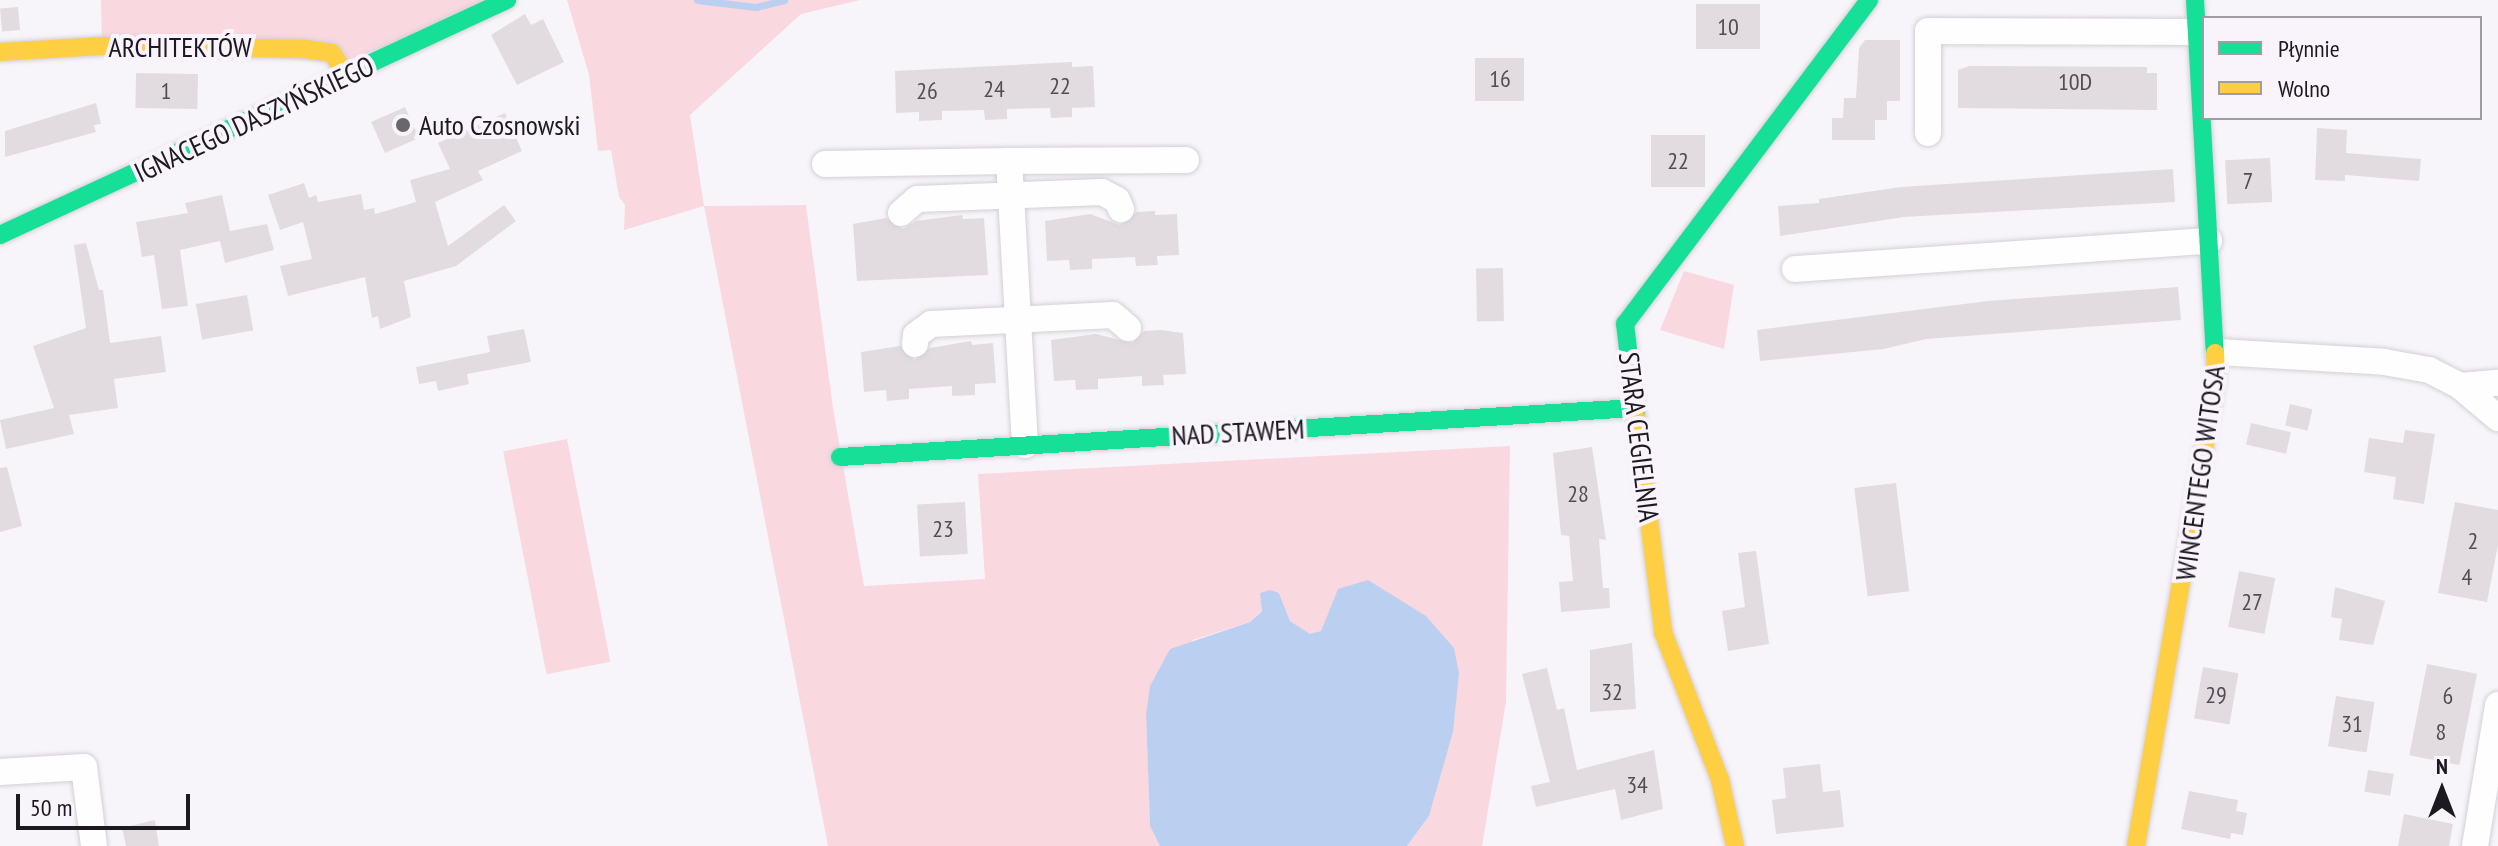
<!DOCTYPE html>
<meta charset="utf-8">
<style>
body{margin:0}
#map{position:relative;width:2498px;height:846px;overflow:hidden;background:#f8f5fa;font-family:"PT Sans Narrow",sans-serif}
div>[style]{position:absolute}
.green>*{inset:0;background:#fad8e0;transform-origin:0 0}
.water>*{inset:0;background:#bbd0f1}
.stream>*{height:7px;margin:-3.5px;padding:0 3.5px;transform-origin:3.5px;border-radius:3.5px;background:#bbd0f1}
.building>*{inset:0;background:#e2dce1;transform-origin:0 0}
.roads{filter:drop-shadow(0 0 2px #d3cfd6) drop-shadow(0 0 2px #d3cfd6)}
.street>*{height:26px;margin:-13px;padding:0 13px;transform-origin:13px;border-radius:13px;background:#fefefe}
.fast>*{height:18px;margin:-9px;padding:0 9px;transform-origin:9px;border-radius:9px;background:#16e098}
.slow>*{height:18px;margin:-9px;padding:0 9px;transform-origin:9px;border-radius:9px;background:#ffcf43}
.dots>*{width:22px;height:22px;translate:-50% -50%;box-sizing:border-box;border:4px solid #f9f3fc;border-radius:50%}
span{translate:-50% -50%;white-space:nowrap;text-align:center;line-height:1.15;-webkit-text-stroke:8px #f9f3fc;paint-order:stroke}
.number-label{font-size:24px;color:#524d54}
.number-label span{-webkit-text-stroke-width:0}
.street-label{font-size:28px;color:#1e1921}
.poi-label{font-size:28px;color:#1e1921}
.left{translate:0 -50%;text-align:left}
.legend{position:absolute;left:2202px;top:16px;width:280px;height:104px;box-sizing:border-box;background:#f9f3fc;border:2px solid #a19ca4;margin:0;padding:10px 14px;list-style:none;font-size:24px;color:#1e1921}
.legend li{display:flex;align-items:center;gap:16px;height:40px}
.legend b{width:40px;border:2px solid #a19ca4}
.north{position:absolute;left:2402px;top:750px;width:80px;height:80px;-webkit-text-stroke:6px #f9f3fc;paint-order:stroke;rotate:0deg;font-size:22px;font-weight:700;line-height:32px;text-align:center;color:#1e1921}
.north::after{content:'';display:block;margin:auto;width:28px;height:36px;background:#1e1921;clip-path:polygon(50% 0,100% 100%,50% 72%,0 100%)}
.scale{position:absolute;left:16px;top:794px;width:174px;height:36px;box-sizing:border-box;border:4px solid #1e1921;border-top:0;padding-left:10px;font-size:24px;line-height:28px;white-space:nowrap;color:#1e1921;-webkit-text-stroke:6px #f9f3fc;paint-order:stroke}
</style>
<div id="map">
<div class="green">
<div style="clip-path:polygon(101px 0,507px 0,340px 63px,102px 46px)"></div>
<div style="clip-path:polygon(567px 0,860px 0,801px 14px,690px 115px,704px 206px,806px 205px,833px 408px,864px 586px,985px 579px,978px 474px,1510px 446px,1506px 702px,1482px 846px,1407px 846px,1429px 816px,1339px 589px,1321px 631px,1310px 635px,1290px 621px,1279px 593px,1250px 622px,1193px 640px,1146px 715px,1150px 825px,1160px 846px,828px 846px,704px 206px,624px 230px,625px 205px,619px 197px,611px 150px,598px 151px,589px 75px)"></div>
<div style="clip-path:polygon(1684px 271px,1734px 285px,1724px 349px,1660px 330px)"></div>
<div style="left:567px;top:439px;width:227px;height:65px;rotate:79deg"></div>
</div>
<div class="water">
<div style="clip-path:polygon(1368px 580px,1426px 616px,1454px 648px,1459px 673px,1453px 732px,1429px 816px,1407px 846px,1160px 846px,1150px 826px,1146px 715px,1150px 686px,1170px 649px,1250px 622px,1262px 611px,1260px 593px,1270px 590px,1279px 593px,1290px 621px,1310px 634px,1321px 631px,1338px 589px)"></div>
</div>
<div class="stream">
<div style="left:697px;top:0;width:59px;rotate:6.8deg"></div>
<div style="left:756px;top:7px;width:29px;rotate:-14deg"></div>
</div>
<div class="building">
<div style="left:1760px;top:4px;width:45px;height:64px;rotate:90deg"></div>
<div style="left:18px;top:7px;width:23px;height:18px;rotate:85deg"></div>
<div style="clip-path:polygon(525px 14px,531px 25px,543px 19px,564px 62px,517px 85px,491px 35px)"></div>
<div style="clip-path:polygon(1865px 40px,1900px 40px,1900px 101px,1887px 101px,1887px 120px,1875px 120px,1875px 140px,1832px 140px,1832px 118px,1843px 118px,1844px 98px,1856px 98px,1859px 48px)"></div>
<div style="left:1475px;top:58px;width:49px;height:43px"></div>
<div style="clip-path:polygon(1072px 62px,1072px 67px,1093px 66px,1095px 107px,1072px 108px,1072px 117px,1051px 118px,1050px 108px,1007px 109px,1007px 119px,985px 120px,984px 110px,942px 111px,942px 120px,919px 121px,919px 112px,896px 113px,895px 71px)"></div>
<div style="clip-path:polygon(1969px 66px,2147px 67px,2147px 73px,2157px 73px,2157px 110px,1958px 108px,1958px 70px)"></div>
<div style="left:136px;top:73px;width:62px;height:35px;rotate:1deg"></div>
<div style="clip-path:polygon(96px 103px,101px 124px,94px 125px,96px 132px,5px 157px,5px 131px)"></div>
<div style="left:405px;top:107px;width:34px;height:37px;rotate:66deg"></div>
<div style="clip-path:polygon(505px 113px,522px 151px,478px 171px,483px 180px,435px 202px,448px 246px,504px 205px,516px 221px,456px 266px,404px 281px,411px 317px,380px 329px,378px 316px,372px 318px,365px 277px,288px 296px,280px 266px,312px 259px,303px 222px,280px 230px,268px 195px,304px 183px,309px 198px,316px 195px,318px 202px,361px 194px,364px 210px,374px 208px,375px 214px,416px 202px,410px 180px,450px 169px,438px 143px)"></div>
<div style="clip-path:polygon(2317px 128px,2347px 130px,2346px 153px,2421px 159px,2419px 181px,2345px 175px,2345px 181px,2315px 180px)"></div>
<div style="left:1651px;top:135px;width:54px;height:52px"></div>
<div style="left:2270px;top:158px;width:44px;height:45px;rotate:87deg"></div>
<div style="clip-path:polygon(2173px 169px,2175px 202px,1904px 217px,1780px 236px,1778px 206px,1819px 203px,1819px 199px,1901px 187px)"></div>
<div style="clip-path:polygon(222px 195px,230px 231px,267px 224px,274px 250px,225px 263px,220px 241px,180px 250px,188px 306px,162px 309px,154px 255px,142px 257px,136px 222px,188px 213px,185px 203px)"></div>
<div style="clip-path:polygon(1155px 211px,1155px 215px,1177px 214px,1179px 255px,1157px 256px,1158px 265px,1136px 266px,1135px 257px,1092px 259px,1092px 269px,1070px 270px,1069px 260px,1047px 261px,1045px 221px,1090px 214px,1120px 225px,1137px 212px)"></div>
<div style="clip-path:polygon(962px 215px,963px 219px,984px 218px,988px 275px,857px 281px,853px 224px,886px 218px,903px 229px,916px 221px)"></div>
<div style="clip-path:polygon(86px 243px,99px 290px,103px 290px,110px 343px,161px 336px,166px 372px,114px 379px,118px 408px,69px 415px,74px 434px,6px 449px,0 420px,54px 408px,33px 346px,86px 328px,74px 245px)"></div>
<div style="left:1503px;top:268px;width:53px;height:27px;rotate:89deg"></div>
<div style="clip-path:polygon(2178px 287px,2181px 320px,1926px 339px,1884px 349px,1760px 361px,1757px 330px,1988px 301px)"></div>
<div style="left:247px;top:295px;width:36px;height:52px;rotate:80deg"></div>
<div style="clip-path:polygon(524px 329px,531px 362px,467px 374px,469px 384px,438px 391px,436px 381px,419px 384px,416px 367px,490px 352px,487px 336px)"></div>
<div style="clip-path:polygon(1161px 330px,1183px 333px,1186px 374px,1163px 375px,1164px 385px,1142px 386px,1142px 376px,1098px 379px,1098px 389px,1076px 390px,1075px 380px,1054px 381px,1051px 340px,1096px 334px,1132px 343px,1144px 331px)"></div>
<div style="clip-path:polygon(971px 341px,972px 345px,993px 343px,996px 383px,975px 384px,975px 395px,952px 396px,952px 386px,909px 389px,909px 399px,887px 401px,886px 390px,864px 392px,861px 352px,900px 346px,914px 360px,930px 348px)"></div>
<div style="left:2290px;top:404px;width:23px;height:22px;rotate:13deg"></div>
<div style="left:2251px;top:423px;width:41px;height:22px;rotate:13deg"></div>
<div style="clip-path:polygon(2405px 430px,2435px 434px,2424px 504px,2393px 499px,2396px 477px,2364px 472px,2369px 438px,2403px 443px)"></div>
<div style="clip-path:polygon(1592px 447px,1606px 540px,1599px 539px,1603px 588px,1609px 588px,1610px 608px,1561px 612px,1559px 582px,1573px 581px,1569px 536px,1561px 535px,1553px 453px)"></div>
<div style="clip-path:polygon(7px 467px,22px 526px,0 532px,0 468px)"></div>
<div style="left:1896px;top:483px;width:109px;height:42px;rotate:83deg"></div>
<div style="left:965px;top:502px;width:52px;height:48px;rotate:87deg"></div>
<div style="clip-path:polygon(2455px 502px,2498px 510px,2498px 545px,2487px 602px,2438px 593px)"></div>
<div style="clip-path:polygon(1756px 551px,1769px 644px,1728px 651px,1722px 611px,1745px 607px,1738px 553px)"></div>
<div style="left:2239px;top:571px;width:37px;height:57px;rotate:11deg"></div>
<div style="clip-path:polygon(2335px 587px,2385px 601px,2373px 645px,2339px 640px,2342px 619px,2331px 617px)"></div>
<div style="clip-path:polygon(1632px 643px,1636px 709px,1590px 712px,1590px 650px)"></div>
<div style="left:2427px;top:664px;width:51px;height:93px;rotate:11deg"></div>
<div style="left:2203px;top:667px;width:36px;height:52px;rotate:10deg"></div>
<div style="clip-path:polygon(1547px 668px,1557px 710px,1564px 708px,1577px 770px,1654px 750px,1663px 809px,1621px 820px,1615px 789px,1536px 807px,1531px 786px,1550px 782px,1522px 674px)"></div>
<div style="left:2336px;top:696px;width:39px;height:51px;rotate:9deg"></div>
<div style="clip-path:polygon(1820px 764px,1823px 792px,1840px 790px,1844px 827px,1776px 834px,1772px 800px,1786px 798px,1783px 768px)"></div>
<div style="left:2368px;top:770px;width:26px;height:22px;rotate:9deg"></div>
<div style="clip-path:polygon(2189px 791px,2238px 800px,2236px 811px,2247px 813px,2243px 835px,2231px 833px,2230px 839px,2181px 829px)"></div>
<div style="clip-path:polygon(2404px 814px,2453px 824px,2449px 846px,2398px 846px)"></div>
<div style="clip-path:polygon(155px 820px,159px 846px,126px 846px,122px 828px)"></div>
</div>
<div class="roads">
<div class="street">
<div style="left:1928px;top:133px;width:102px;rotate:-90deg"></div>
<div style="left:1928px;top:31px;width:267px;rotate:0.2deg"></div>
<div style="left:825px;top:164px;width:184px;rotate:-0.9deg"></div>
<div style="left:901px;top:213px;width:21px;rotate:-41deg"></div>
<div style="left:917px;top:199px;width:185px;rotate:-2.2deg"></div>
<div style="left:1102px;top:192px;width:17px;rotate:28deg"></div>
<div style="left:1117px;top:200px;width:10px;rotate:66deg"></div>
<div style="left:1795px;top:269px;width:415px;rotate:-3.9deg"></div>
<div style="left:915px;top:344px;width:9px;rotate:-84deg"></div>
<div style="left:916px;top:335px;width:19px;rotate:-36deg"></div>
<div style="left:931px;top:324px;width:182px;rotate:-2.8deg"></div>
<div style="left:1113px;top:315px;width:20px;rotate:41deg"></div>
<div style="left:2218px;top:352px;width:166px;rotate:3.4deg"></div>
<div style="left:2384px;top:362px;width:46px;rotate:10.1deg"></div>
<div style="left:2429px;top:370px;width:35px;rotate:27deg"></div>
<div style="left:2460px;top:386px;width:50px;rotate:40.1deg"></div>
<div style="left:2460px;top:386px;width:38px;rotate:-5deg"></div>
<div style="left:1025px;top:445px;width:284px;rotate:-93.2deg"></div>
<div style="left:1009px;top:161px;width:177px;rotate:-0.3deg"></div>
<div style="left:0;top:772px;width:84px;rotate:-3.4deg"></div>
<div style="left:84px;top:767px;width:80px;rotate:82.8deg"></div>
<div style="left:2475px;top:846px;width:143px;rotate:-80.7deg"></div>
</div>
<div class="fast">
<div style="left:2195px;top:0;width:354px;rotate:86.8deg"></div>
<div style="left:0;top:235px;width:559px;rotate:-24.87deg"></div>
<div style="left:1636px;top:417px;width:94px;rotate:-96.7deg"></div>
<div style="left:1625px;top:324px;width:406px;rotate:-53deg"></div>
<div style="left:840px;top:457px;width:797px;rotate:-3.53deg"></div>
</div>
<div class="slow">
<div style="left:0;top:52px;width:102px;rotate:-3.4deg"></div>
<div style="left:102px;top:46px;width:203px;rotate:0.8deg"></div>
<div style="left:305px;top:49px;width:27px;rotate:8deg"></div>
<div style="left:332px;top:53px;width:27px;rotate:57deg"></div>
<div style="left:1636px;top:417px;width:217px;rotate:82.8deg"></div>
<div style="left:1663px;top:632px;width:159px;rotate:68.9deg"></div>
<div style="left:1720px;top:780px;width:68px;rotate:77.2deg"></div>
<div style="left:2136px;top:846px;width:473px;rotate:-80.3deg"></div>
<div style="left:2216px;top:380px;width:27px;rotate:-92deg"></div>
</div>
</div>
<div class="dots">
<div style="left:403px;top:125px;background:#6a666d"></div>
</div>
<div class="number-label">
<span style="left:1728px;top:27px">10</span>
<span style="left:1500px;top:79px">16</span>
<span style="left:2075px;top:82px">10D</span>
<span style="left:1060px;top:86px">22</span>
<span style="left:994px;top:89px">24</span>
<span style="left:166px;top:91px">1</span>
<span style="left:927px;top:91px">26</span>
<span style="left:1678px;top:161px">22</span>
<span style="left:2248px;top:181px">7</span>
<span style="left:1578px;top:494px">28</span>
<span style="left:943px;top:529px">23</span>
<span style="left:2473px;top:541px">2</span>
<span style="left:2467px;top:577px">4</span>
<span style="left:2252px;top:602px">27</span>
<span style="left:1612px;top:692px">32</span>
<span style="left:2216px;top:695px">29</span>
<span style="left:2448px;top:696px">6</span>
<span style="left:2352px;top:724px">31</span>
<span style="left:2441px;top:732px">8</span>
<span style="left:1637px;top:785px">34</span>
</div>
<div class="street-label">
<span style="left:180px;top:47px">ARCHITEKTÓW</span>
<span style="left:254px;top:119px;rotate:-25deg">IGNACEGO DASZYŃSKIEGO</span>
<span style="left:1238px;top:432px;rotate:-3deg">NAD STAWEM</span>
<span style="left:1639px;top:437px;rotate:83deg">STARA CEGIELNIA</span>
<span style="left:2200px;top:473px;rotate:-82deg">WINCENTEGO WITOSA</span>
</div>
<div class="poi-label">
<span class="left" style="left:419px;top:125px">Auto Czosnowski</span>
</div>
<ul class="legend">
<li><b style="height:10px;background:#16e098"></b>Płynnie</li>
<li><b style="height:10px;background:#ffcf43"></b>Wolno</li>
</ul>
<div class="north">N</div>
<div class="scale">50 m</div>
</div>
